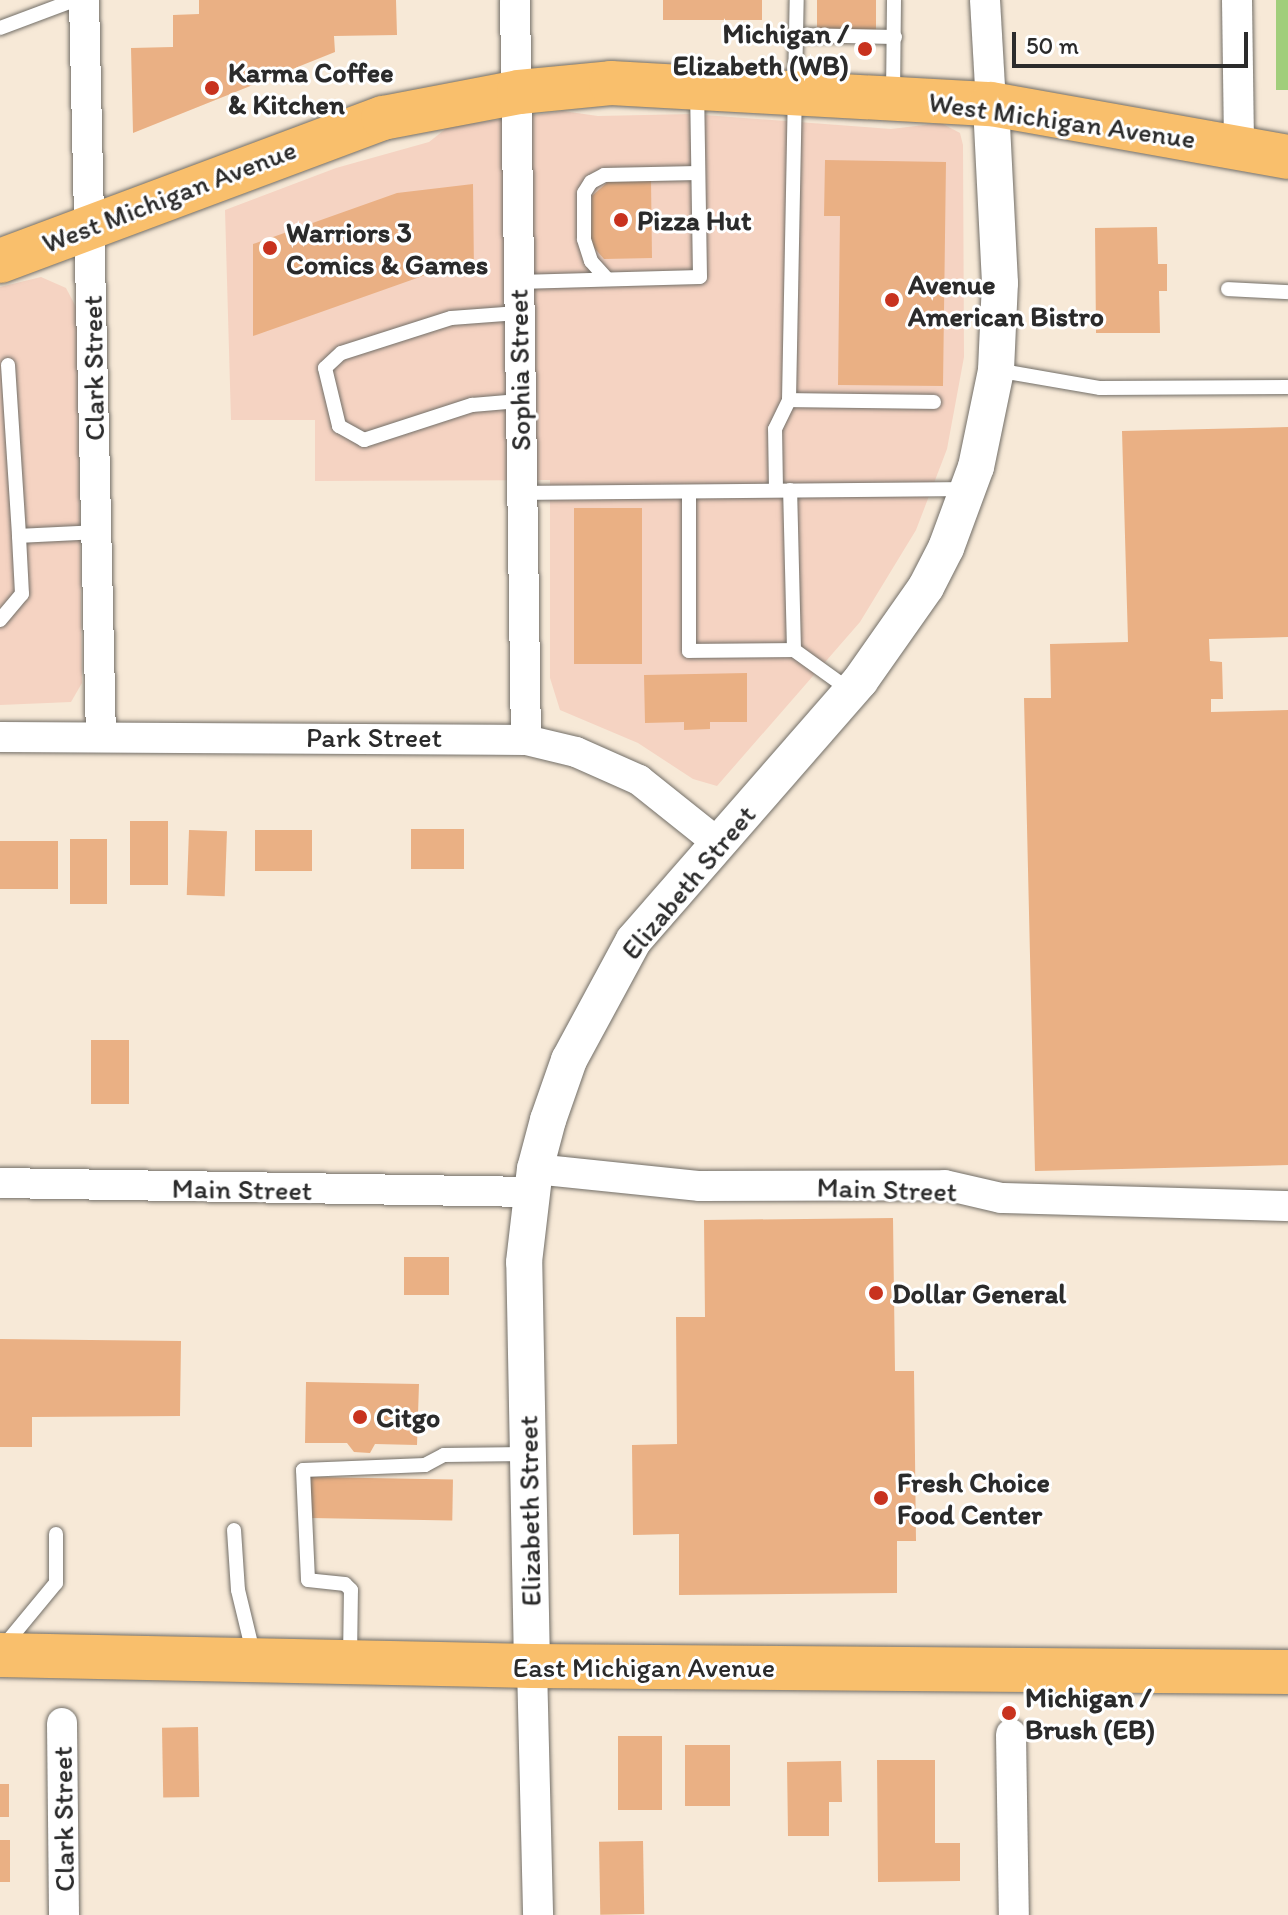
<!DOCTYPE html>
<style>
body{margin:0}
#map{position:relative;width:1288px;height:1915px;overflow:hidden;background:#f7e9d7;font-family:Itim,sans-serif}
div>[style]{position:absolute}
.built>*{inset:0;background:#f5d3c2}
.green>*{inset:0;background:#a1ce7b;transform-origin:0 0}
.building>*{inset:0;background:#eab084;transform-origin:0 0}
.roads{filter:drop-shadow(0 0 2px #726e67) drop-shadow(0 0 2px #726e67)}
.service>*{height:14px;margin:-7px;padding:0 7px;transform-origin:7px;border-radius:7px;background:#fff}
.minor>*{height:30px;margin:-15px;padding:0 15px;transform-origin:15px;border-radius:15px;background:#fff}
.tertiary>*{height:36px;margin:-18px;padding:0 18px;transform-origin:18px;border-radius:18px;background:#fff}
.primary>*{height:44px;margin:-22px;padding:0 22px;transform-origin:22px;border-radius:22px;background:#f9bf6c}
.dots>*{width:22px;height:22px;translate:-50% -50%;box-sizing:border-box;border:4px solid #fff;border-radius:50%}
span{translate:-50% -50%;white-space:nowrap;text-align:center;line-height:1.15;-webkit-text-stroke:6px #fff;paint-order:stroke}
.poi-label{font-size:28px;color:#2b2b2b;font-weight:700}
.right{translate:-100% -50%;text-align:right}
.left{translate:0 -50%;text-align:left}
.street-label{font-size:28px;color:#2b2b2b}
.scale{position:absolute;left:1012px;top:32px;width:236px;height:36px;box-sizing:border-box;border:4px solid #2b2b2b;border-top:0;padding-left:10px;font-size:24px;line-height:28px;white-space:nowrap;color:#2b2b2b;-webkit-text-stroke:6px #fff;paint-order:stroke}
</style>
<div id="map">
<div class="built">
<div style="clip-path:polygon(563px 111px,598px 116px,691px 114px,891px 129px,941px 123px,960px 133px,963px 145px,964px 357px,947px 449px,916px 530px,860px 622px,717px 786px,693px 779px,638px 743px,560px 710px,550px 678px,550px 480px,315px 481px,315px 420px,231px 420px,225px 210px,336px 168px,429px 142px,448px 127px)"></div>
<div style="clip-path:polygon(41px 277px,66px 288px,77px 309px,82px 683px,71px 702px,0 705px,0 287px)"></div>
</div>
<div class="green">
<div style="left:1276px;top:0;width:12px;height:90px"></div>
</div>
<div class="building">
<div style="clip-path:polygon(199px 0,396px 0,397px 35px,334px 36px,335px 52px,133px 133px,131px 48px,173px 47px,173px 15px,199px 14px)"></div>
<div style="left:663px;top:0;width:99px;height:20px"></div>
<div style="left:817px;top:0;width:59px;height:32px"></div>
<div style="clip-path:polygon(825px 160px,946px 162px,943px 386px,838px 385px,840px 216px,824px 216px)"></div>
<div style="clip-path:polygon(651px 180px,652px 258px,604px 259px,591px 244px,592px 196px,609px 181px)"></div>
<div style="clip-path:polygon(473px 184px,474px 271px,434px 272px,253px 336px,253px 244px,397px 193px)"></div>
<div style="clip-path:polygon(1157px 227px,1158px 264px,1167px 264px,1167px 291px,1159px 291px,1160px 333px,1096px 333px,1095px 228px)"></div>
<div style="clip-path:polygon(1288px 427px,1288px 637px,1209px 639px,1210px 661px,1222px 662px,1223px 699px,1211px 699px,1211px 712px,1288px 710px,1288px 1165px,1035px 1171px,1024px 698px,1051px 698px,1050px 644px,1128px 642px,1122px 431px)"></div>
<div style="left:574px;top:508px;width:68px;height:156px"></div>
<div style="clip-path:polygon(747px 673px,747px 722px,710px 722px,710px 729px,684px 730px,684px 722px,645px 723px,644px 675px)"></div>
<div style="left:130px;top:821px;width:38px;height:64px"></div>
<div style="left:464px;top:829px;width:40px;height:53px;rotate:90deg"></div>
<div style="left:189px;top:830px;width:38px;height:65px;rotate:2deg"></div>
<div style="left:255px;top:830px;width:57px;height:41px"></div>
<div style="left:70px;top:839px;width:37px;height:65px"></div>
<div style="left:0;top:841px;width:58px;height:48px"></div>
<div style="left:91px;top:1040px;width:38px;height:64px"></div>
<div style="clip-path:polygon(893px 1218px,895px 1371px,914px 1371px,916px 1541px,897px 1541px,897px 1593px,679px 1595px,679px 1534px,633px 1535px,632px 1445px,677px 1444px,676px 1317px,705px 1317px,704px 1220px)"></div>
<div style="left:404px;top:1257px;width:45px;height:38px"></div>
<div style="clip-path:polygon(0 1339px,181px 1341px,180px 1416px,32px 1417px,32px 1447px,0 1447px)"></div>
<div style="clip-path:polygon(306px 1382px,419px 1384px,417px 1445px,375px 1444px,370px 1453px,354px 1452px,347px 1443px,305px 1443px)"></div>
<div style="left:311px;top:1477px;width:142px;height:41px;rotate:1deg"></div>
<div style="left:198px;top:1727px;width:70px;height:36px;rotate:89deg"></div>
<div style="left:618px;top:1736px;width:44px;height:74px"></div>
<div style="left:730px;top:1745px;width:61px;height:45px;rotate:90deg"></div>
<div style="clip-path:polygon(877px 1760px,935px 1760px,935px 1843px,960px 1843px,960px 1881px,878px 1882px)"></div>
<div style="clip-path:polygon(841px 1761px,842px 1802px,829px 1802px,829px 1836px,788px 1836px,787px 1762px)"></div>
<div style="left:0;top:1784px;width:9px;height:33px"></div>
<div style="left:0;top:1840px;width:10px;height:42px"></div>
<div style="left:643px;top:1841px;width:73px;height:44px;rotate:89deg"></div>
</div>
<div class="roads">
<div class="service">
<div style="left:0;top:28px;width:80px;rotate:-20.5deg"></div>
<div style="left:796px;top:35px;width:99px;rotate:1.2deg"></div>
<div style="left:893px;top:96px;width:96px;rotate:-89.4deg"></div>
<div style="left:607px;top:279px;width:24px;rotate:-132deg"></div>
<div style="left:591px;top:261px;width:23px;rotate:-108deg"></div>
<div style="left:584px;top:239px;width:46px;rotate:-90deg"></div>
<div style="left:584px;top:193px;width:13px;rotate:-58deg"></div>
<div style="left:591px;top:182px;width:15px;rotate:-28deg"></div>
<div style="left:604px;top:175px;width:94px;rotate:-1.2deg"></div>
<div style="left:518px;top:282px;width:182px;rotate:-1.6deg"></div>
<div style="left:700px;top:277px;width:184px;rotate:-90.9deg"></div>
<div style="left:1228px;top:289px;width:60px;rotate:2.9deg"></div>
<div style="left:518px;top:313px;width:67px;rotate:175.7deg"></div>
<div style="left:451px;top:318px;width:115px;rotate:162.3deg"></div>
<div style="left:341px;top:353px;width:22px;rotate:137deg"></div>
<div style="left:325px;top:368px;width:60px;rotate:76.4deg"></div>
<div style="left:339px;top:426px;width:29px;rotate:29deg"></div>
<div style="left:364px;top:440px;width:114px;rotate:-18deg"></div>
<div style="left:472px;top:405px;width:47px;rotate:-4.9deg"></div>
<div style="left:8px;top:365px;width:171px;rotate:86.3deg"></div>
<div style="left:996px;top:370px;width:106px;rotate:9.8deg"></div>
<div style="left:1100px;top:388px;width:188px;rotate:-0.3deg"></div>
<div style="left:789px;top:400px;width:145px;rotate:0.8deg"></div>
<div style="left:776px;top:490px;width:61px;rotate:-90.9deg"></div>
<div style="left:775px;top:429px;width:32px;rotate:-64deg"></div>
<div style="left:789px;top:400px;width:400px;rotate:-88.9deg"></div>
<div style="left:689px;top:492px;width:159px;rotate:90deg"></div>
<div style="left:689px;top:651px;width:105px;rotate:-0.5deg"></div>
<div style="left:794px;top:650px;width:160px;rotate:-91.4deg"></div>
<div style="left:521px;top:493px;width:444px;rotate:-0.5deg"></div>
<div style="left:0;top:620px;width:34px;rotate:-50deg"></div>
<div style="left:22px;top:594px;width:58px;rotate:-93deg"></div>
<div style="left:19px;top:536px;width:78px;rotate:-2.9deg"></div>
<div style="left:794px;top:650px;width:70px;rotate:35.7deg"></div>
<div style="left:234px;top:1530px;width:60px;rotate:86.2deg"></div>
<div style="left:238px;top:1590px;width:68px;rotate:76.4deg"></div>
<div style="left:3px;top:1647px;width:83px;rotate:-50.4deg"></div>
<div style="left:56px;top:1583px;width:49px;rotate:-90deg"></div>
<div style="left:350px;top:1659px;width:69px;rotate:-89.2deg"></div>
<div style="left:351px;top:1590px;width:8px;rotate:-135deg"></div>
<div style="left:345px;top:1584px;width:37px;rotate:-174deg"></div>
<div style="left:308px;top:1580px;width:110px;rotate:-92.6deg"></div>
<div style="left:303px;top:1470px;width:122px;rotate:-2.3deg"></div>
<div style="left:425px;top:1465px;width:21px;rotate:-28deg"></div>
<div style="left:444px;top:1455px;width:83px;rotate:-0.7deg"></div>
</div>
<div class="minor">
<div style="left:84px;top:0;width:737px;rotate:88.68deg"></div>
<div style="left:515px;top:0;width:740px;rotate:89.15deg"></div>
<div style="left:985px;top:0;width:104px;rotate:86.7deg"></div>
<div style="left:1237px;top:0;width:148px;rotate:89.2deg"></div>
<div style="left:0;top:737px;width:526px;rotate:0.33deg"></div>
<div style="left:526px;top:740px;width:51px;rotate:13.5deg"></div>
<div style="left:576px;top:752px;width:69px;rotate:24deg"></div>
<div style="left:639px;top:780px;width:101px;rotate:38.6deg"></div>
<div style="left:535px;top:1169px;width:166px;rotate:5.9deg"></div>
<div style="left:700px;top:1186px;width:245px;rotate:-0.2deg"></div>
<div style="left:945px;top:1185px;width:57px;rotate:13.1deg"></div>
<div style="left:1001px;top:1198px;width:287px;rotate:1.6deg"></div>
<div style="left:0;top:1183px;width:532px;rotate:0.97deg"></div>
<div style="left:532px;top:1666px;width:249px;rotate:88.6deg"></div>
<div style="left:62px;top:1723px;width:192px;rotate:89.4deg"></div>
<div style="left:1011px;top:1734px;width:181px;rotate:89.1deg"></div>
</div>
<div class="tertiary">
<div style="left:532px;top:1666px;width:404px;rotate:-91.1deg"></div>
<div style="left:524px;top:1262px;width:94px;rotate:-83.3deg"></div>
<div style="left:535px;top:1169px;width:51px;rotate:-75.1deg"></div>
<div style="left:548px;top:1120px;width:64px;rotate:-70.7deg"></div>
<div style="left:569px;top:1060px;width:136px;rotate:-61.6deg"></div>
<div style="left:634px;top:940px;width:344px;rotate:-48.9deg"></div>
<div style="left:860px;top:681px;width:115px;rotate:-54.9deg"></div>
<div style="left:926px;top:587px;width:44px;rotate:-62.9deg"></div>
<div style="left:946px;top:548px;width:86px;rotate:-69.7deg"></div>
<div style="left:976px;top:467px;width:99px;rotate:-78.3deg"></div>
<div style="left:996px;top:370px;width:87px;rotate:-87.4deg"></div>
<div style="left:1000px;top:283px;width:179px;rotate:-92.9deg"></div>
</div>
<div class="primary">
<div style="left:0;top:261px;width:409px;rotate:-20.5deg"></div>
<div style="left:383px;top:118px;width:138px;rotate:-10.8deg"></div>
<div style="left:519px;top:92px;width:92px;rotate:-5.6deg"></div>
<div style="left:611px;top:83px;width:381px;rotate:3.2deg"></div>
<div style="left:991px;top:104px;width:302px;rotate:10.1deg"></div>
<div style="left:0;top:1655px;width:532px;rotate:1.18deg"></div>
<div style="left:532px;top:1666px;width:756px;rotate:0.45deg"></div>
</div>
</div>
<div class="dots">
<div style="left:865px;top:49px;background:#c8321e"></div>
<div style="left:212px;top:88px;background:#c8321e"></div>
<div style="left:621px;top:220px;background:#c8321e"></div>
<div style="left:270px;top:248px;background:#c8321e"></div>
<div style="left:892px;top:300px;background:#c8321e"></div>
<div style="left:876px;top:1293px;background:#c8321e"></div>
<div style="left:360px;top:1417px;background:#c8321e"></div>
<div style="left:881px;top:1498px;background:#c8321e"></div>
<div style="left:1009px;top:1713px;background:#c8321e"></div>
</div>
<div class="poi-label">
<span class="right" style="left:849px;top:49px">Michigan /<br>Elizabeth (WB)</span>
<span class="left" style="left:228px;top:88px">Karma Coffee<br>&amp; Kitchen</span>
<span class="left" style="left:637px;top:220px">Pizza Hut</span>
<span class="left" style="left:286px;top:248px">Warriors 3<br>Comics &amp; Games</span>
<span class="left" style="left:908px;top:300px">Avenue<br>American Bistro</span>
<span class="left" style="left:892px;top:1293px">Dollar General</span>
<span class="left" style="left:376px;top:1417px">Citgo</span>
<span class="left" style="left:897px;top:1498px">Fresh Choice<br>Food Center</span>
<span class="left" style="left:1025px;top:1713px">Michigan /<br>Brush (EB)</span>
</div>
<div class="street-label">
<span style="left:1062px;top:120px;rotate:8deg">West Michigan Avenue</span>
<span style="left:169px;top:196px;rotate:-21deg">West Michigan Avenue</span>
<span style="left:93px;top:368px;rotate:-91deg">Clark Street</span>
<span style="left:519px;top:370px;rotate:-91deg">Sophia Street</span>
<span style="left:374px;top:737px">Park Street</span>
<span style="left:688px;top:882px;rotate:-50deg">Elizabeth Street</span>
<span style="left:242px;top:1189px;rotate:1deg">Main Street</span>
<span style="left:887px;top:1189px;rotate:2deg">Main Street</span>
<span style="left:529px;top:1511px;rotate:-91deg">Elizabeth Street</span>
<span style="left:644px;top:1667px">East Michigan Avenue</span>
<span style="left:63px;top:1819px;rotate:-91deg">Clark Street</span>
</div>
<div class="scale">50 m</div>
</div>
